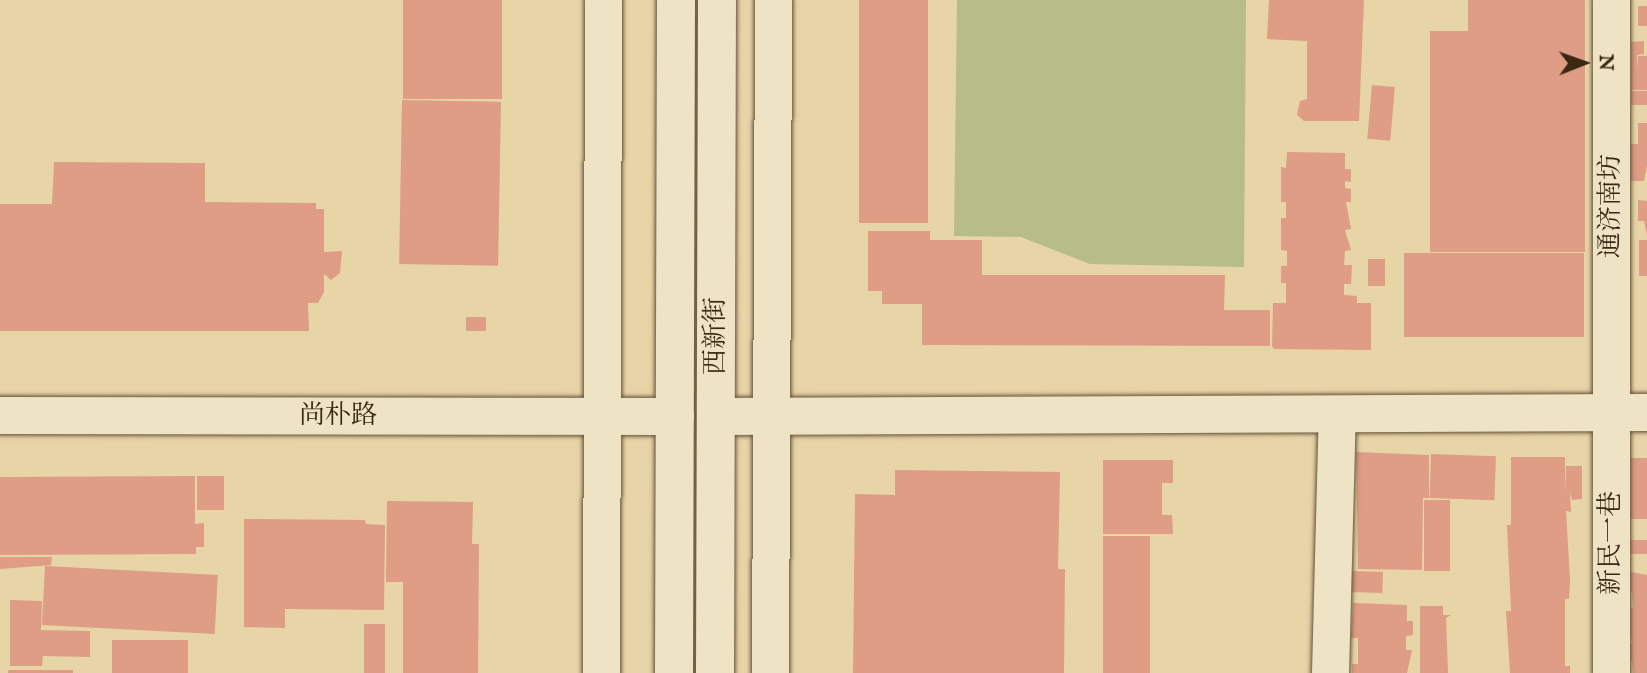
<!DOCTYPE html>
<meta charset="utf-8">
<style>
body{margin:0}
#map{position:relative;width:1647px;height:673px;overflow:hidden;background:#e7d4a7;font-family:"IM FELL English","Noto Serif SC",serif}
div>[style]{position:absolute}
.green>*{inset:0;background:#b6bd87}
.building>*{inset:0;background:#de9d84;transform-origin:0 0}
.roads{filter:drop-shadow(0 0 2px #655337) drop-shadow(0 0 2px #655337)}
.minor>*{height:37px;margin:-18.5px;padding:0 18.5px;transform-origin:18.5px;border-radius:18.5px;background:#efe3c6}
.secondary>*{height:38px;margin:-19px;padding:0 19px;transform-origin:19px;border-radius:19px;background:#efe3c6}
span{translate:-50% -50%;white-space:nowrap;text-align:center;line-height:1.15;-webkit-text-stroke:5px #efe3c6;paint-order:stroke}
.street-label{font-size:26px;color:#3a2812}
.north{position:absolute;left:1549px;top:28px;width:70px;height:70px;-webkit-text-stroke:5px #efe3c6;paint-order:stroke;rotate:89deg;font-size:19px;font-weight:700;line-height:28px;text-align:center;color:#3a2812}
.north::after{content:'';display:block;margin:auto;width:24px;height:32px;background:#3a2812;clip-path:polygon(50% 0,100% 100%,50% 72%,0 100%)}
</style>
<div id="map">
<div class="green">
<div style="clip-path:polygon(957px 0,1246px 0,1244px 267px,1090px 264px,1021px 237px,954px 236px)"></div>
</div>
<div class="building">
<div style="left:403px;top:0;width:99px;height:99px"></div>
<div style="left:859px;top:0;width:69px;height:223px"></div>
<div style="clip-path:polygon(1269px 0,1364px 0,1359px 121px,1304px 121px,1297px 115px,1300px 101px,1307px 99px,1307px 41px,1267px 39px)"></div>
<div style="clip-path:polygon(1468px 0,1585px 0,1585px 252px,1430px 252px,1430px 31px,1468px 31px)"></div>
<div style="left:1638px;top:6px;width:9px;height:20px"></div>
<div style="clip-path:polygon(1644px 41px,1644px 54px,1637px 55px,1637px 69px,1638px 56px,1647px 56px,1647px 90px,1631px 90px,1631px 42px)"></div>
<div style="left:1372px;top:85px;width:23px;height:54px;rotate:5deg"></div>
<div style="left:1631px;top:91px;width:16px;height:14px"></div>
<div style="left:402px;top:100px;width:99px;height:164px;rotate:1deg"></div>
<div style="clip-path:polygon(1638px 123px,1647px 123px,1647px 166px,1644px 181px,1630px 181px,1630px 144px,1638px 144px)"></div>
<div style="clip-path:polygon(1287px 152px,1345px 153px,1345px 169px,1351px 169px,1351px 182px,1345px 181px,1345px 188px,1351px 189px,1351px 202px,1346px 202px,1351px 229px,1345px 230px,1351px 250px,1345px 251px,1344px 265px,1352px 265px,1351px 284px,1344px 284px,1344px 295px,1357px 296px,1357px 303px,1371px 303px,1371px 350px,1274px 349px,1272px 346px,1273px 303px,1286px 303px,1286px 283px,1281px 283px,1281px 266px,1287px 266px,1287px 251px,1281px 250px,1281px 218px,1286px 218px,1286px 202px,1281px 202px,1281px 167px,1286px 168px)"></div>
<div style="clip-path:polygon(54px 162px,205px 163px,205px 202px,316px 203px,316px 209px,324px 209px,324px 252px,342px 251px,340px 273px,331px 280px,324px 274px,324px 292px,318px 303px,308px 303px,309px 331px,0 331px,0 204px,52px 204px)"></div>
<div style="clip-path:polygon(1638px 200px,1647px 201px,1647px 236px,1644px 221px,1638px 221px)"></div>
<div style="clip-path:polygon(868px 231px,930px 231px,930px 240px,982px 240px,982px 275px,1225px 275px,1224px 310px,1270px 310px,1270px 346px,922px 345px,922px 304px,882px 304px,882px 291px,868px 291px)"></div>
<div style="left:1639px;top:240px;width:8px;height:36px"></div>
<div style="left:1404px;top:253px;width:180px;height:84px"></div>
<div style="left:1368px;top:259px;width:17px;height:27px"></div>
<div style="left:486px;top:317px;width:14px;height:20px;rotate:90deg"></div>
<div style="clip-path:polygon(1356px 452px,1429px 455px,1429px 498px,1423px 498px,1422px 570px,1358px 569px)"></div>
<div style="left:1431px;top:454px;width:65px;height:44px;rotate:2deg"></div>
<div style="clip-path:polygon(1511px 457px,1565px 457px,1565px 493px,1566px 466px,1582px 466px,1582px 499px,1572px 500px,1570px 492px,1571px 512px,1566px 511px,1570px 580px,1569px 599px,1565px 599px,1565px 666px,1570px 666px,1570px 673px,1510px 673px,1506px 611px,1511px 611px,1507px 525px,1511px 525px)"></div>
<div style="left:1627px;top:458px;width:20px;height:61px"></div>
<div style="clip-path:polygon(1103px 460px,1173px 460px,1173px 483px,1162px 483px,1162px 515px,1172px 515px,1173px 534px,1103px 534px)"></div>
<div style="clip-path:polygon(895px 470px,1060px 472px,1058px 569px,1065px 569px,1064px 673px,853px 673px,855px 494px,895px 495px)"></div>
<div style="clip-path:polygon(195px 476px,195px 524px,204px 523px,204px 547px,196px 547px,196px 554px,0 555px,0 477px)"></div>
<div style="left:197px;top:476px;width:27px;height:34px"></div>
<div style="left:1424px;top:500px;width:26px;height:71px"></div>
<div style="clip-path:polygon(387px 501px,473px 502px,472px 544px,479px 544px,478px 673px,403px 673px,403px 582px,386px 582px)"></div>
<div style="clip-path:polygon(244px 519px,365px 520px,366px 524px,385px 525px,384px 610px,285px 609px,285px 628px,244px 627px)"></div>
<div style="left:1103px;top:536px;width:47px;height:137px"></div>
<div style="left:1625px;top:540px;width:22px;height:14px"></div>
<div style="clip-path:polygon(0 557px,52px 557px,51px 565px,0 569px)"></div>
<div style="left:45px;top:566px;width:173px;height:59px;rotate:3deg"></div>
<div style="left:1351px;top:571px;width:32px;height:21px;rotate:2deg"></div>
<div style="clip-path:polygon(1626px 571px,1647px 575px,1647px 673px,1633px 673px,1632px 661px,1626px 661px,1625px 644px,1632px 644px,1626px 608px,1633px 608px,1632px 592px,1626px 592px)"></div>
<div style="clip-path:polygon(10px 600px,42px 601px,41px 630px,90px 631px,90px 657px,43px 656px,42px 666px,10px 666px)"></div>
<div style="clip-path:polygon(1353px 603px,1407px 605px,1407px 621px,1413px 621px,1413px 635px,1406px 636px,1406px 650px,1412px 650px,1407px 673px,1352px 673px,1352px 664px,1358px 664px,1358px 638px,1351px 638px)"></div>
<div style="clip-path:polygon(1420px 606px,1443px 606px,1443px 615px,1451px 615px,1446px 618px,1448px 673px,1420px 673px)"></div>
<div style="left:364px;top:624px;width:21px;height:49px"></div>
<div style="left:112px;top:640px;width:76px;height:33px"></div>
<div style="left:8px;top:670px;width:65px;height:3px"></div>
</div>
<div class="roads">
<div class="minor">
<div style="left:1611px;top:0;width:673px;rotate:90deg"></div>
<div style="left:0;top:415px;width:675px;rotate:0.08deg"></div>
<div style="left:716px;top:416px;width:931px;rotate:-0.25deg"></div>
<div style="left:601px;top:673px;width:673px;rotate:-89.83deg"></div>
<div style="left:770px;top:673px;width:673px;rotate:-89.74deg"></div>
<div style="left:1330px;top:673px;width:259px;rotate:-88.5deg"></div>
</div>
<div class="secondary">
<div style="left:674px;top:673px;width:673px;rotate:-89.83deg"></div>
<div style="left:715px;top:673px;width:673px;rotate:-89.83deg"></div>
</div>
</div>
<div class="street-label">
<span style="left:1611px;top:206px;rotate:-90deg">通济南坊</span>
<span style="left:716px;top:336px;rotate:-90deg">西新街</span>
<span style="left:338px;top:416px">尚朴路</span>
<span style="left:1611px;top:543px;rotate:-90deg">新民一巷</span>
</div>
<div class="north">N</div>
</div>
